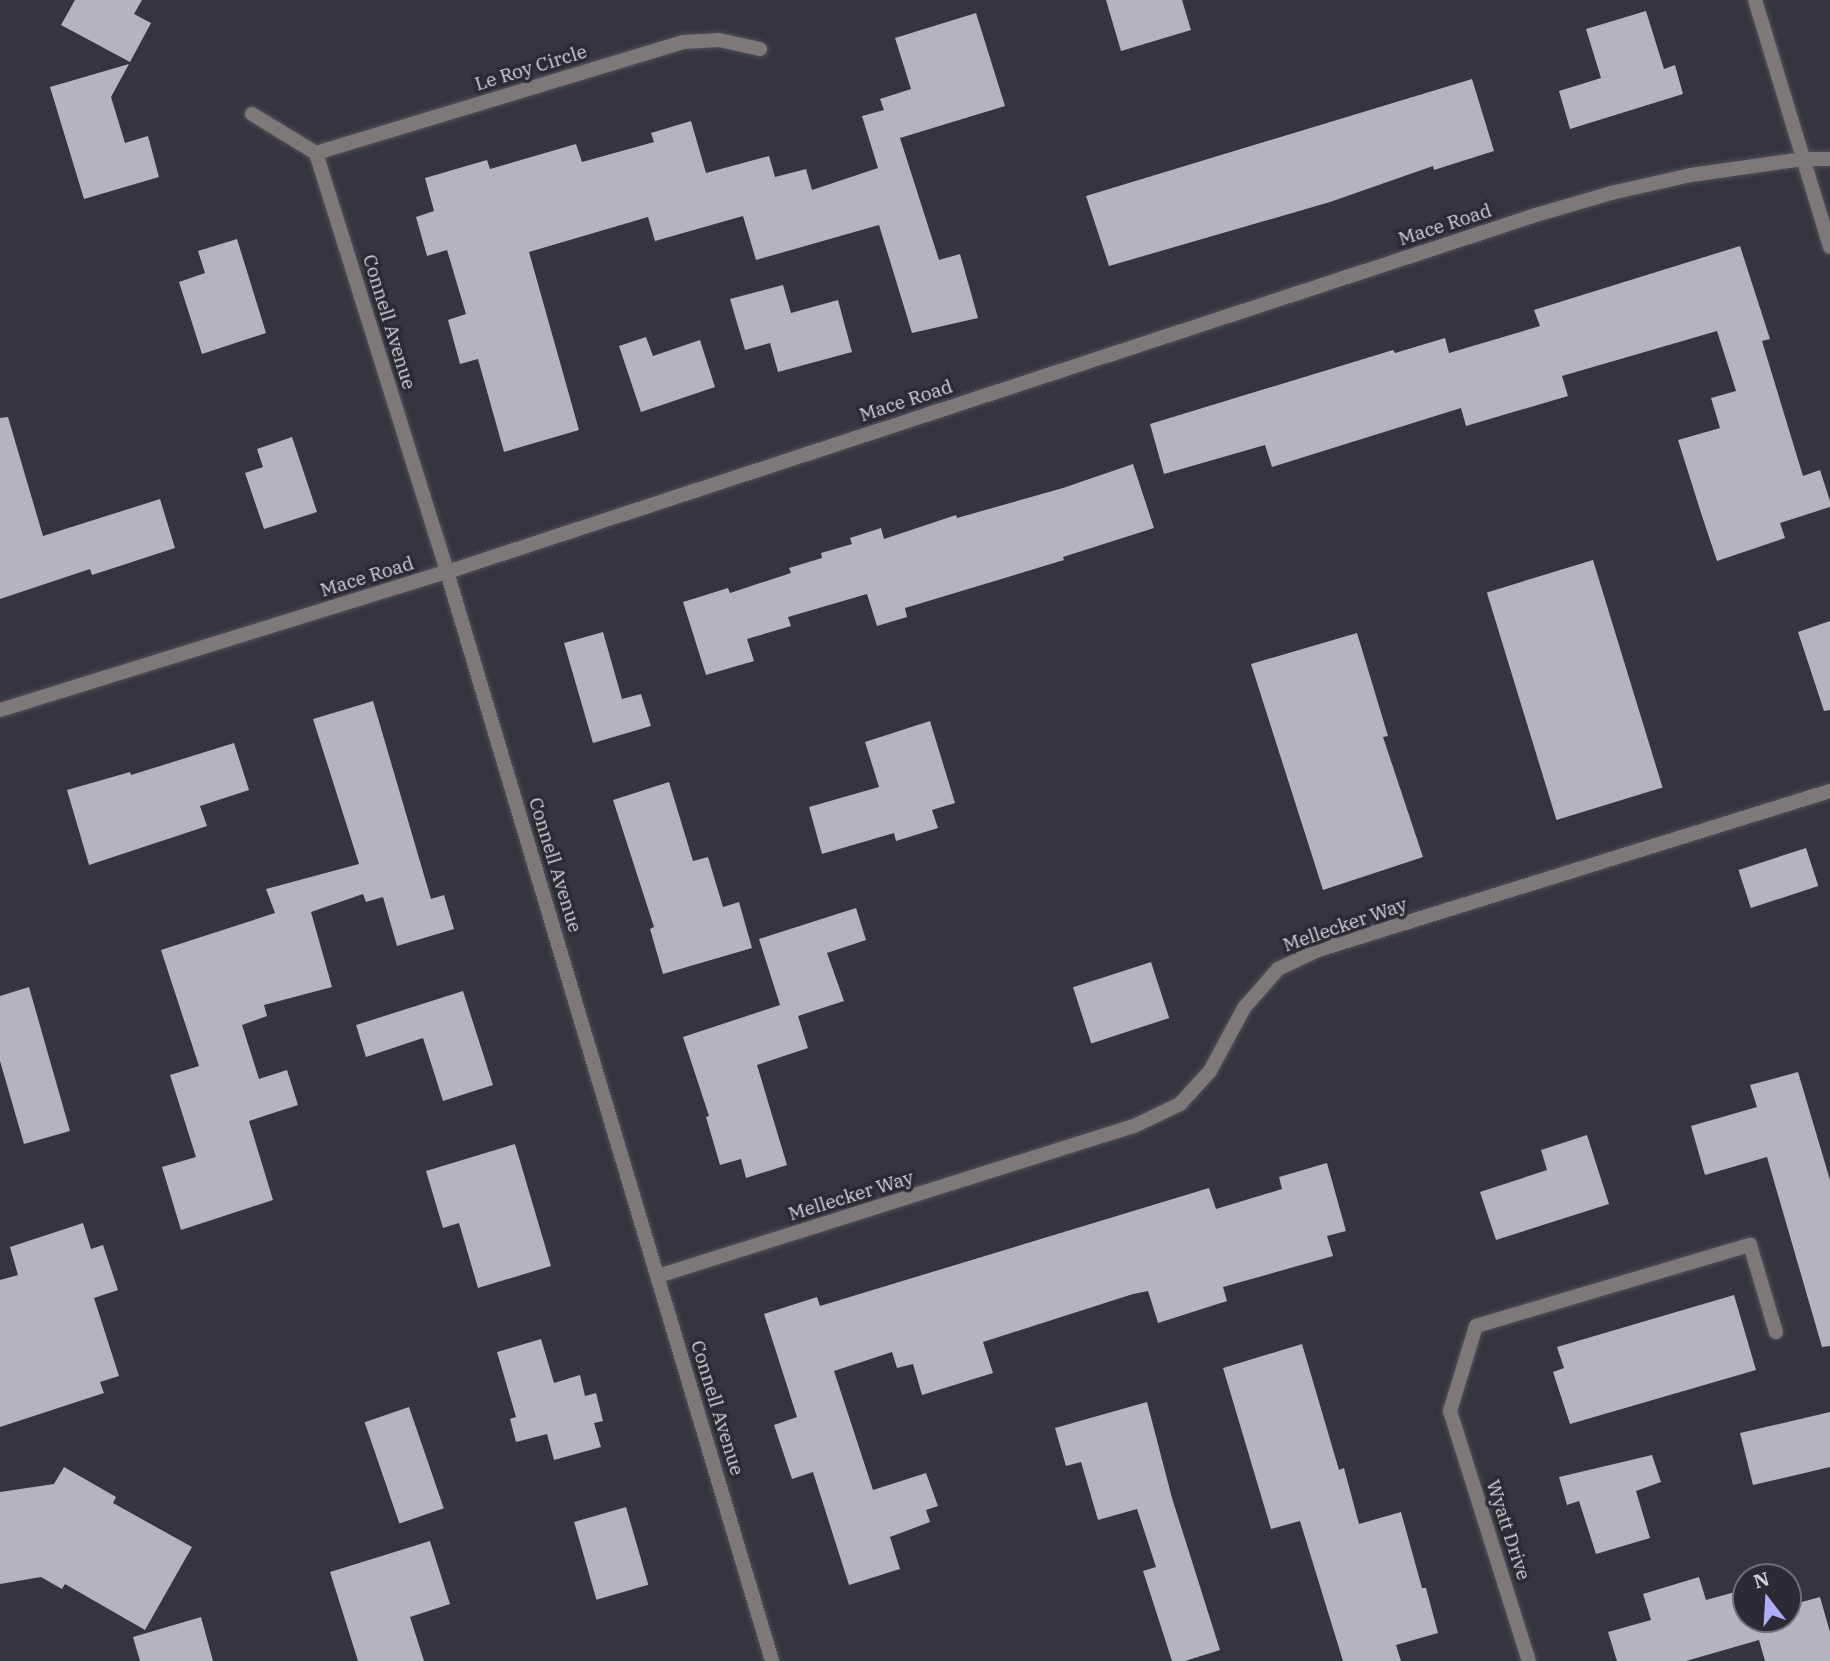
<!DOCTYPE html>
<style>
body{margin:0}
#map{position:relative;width:1830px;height:1661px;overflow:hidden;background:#36353f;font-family:"IBM Plex Serif",serif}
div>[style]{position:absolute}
.building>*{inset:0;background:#b6b2be;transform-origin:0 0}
.roads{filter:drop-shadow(0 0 2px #52515b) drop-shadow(0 0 2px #52515b)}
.service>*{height:14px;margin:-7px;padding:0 7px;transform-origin:7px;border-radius:7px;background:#7f7878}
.minor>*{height:14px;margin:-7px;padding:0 7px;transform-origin:7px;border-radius:7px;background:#7f7878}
span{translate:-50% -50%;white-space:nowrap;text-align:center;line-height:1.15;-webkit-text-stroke:7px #2c2b34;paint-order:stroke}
.street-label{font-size:19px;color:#d3d3d9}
.north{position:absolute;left:1732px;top:1563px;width:70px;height:70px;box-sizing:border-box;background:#2c2b34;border:2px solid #6f6e76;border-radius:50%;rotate:343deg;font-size:19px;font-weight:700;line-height:28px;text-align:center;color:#d3d3d9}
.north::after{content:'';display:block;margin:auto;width:24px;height:32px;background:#aeaefb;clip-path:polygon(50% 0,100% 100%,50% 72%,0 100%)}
</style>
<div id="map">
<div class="building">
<div style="clip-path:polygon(75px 0,142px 0,134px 14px,151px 23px,130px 62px,61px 25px)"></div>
<div style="clip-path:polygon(1106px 0,1182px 0,1191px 30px,1121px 51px)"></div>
<div style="clip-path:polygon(1646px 11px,1664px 69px,1675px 65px,1683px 94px,1570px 129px,1559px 91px,1601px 78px,1586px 29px)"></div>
<div style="clip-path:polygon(976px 13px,1005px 106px,900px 138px,939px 260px,960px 254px,978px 318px,912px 333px,879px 225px,756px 260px,743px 216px,655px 241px,648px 217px,529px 252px,579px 430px,504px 452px,478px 359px,460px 364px,448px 320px,466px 314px,447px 250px,427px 256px,416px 217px,434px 211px,425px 178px,487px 160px,490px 169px,576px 144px,582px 162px,654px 142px,651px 133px,691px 121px,706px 173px,769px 156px,775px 177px,806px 169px,812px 190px,878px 168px,862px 116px,884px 110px,880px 99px,911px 89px,895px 38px)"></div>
<div style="clip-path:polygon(129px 64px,111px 97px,125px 143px,148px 136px,159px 177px,84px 199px,50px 87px)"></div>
<div style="clip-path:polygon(1472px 79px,1494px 151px,1434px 170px,1433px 166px,1330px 202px,1109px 266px,1086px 196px)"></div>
<div style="clip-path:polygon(237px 239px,266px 333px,202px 354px,179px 282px,205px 273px,198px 251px)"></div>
<div style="clip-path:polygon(1740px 246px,1770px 339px,1762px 341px,1803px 476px,1820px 470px,1830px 501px,1830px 507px,1780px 523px,1785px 538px,1717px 561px,1702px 516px,1678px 440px,1720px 428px,1711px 398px,1736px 391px,1717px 331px,1562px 376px,1568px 396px,1466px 426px,1461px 408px,1272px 467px,1265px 445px,1164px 474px,1150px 424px,1393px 350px,1395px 353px,1445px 338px,1449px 353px,1540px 326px,1534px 310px)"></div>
<div style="clip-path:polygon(783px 285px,791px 313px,838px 300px,852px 352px,778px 372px,770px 343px,745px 350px,730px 299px)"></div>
<div style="clip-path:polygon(646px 337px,653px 356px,700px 340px,715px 387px,641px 412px,619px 346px)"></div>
<div style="clip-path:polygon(8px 417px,43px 536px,160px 499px,175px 548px,92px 575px,90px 569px,0 599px,0 418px)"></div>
<div style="clip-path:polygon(292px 437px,317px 512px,264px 529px,245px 473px,263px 467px,257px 449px)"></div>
<div style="clip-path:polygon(1133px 464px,1154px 528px,1063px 557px,1064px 560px,905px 608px,907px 617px,877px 626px,867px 594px,788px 617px,791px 626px,747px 639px,754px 661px,706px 675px,683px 602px,728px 588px,730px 593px,791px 573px,789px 568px,822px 558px,821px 553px,852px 544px,850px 538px,881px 528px,884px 539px,956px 515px,957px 518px,1063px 488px)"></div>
<div style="left:1593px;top:560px;width:238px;height:111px;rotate:73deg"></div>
<div style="clip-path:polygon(1830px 621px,1830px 710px,1824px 711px,1798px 632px)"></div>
<div style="clip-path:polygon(603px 632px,622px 699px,641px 694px,651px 726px,593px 743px,564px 643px)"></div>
<div style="clip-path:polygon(1357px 633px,1388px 736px,1383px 737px,1423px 857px,1323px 890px,1251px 664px)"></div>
<div style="clip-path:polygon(373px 701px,431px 899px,444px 895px,454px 929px,397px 946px,383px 897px,366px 902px,363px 894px,311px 912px,332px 987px,264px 1005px,267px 1016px,242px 1025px,259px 1079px,287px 1070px,298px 1105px,249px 1121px,273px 1200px,181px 1230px,162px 1167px,196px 1157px,170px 1075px,199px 1066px,161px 950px,275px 913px,266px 889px,359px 864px,313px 719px)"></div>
<div style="clip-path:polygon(930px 721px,955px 803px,932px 810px,938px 828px,896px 841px,894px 833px,822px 854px,809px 807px,879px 787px,865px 742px)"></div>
<div style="clip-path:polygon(234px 743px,249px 790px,200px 806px,207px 826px,89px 865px,67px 790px,130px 772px,131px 775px)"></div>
<div style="clip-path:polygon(669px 782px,693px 861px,708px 857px,723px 907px,739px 902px,752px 948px,663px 974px,650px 929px,654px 927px,613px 800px)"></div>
<div style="left:1806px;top:848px;width:40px;height:71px;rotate:72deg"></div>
<div style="clip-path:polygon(856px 908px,866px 940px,827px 953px,844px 1001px,798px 1016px,808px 1048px,757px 1065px,787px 1165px,746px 1178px,741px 1159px,720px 1165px,706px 1117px,709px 1116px,683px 1037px,780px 1005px,759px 939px)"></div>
<div style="left:1151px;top:962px;width:59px;height:82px;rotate:72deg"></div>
<div style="clip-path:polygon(29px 987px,70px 1131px,24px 1144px,0 1061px,0 996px)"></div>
<div style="clip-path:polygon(463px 991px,493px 1085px,443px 1101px,423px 1038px,366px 1057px,356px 1025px)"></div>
<div style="clip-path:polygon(1798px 1072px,1830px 1180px,1830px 1346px,1822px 1347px,1767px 1157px,1705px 1175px,1691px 1126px,1757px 1107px,1750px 1085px)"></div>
<div style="clip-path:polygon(1587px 1135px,1609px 1204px,1496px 1240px,1480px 1192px,1547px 1170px,1541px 1150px)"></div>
<div style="clip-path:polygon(515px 1144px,551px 1266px,478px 1288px,459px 1223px,443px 1228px,426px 1171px)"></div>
<div style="clip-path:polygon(1327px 1163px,1346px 1231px,1327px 1236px,1333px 1256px,1223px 1287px,1227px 1301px,1158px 1323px,1148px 1291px,1133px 1294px,983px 1342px,993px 1373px,922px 1395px,913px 1364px,897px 1368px,892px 1352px,834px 1371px,873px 1490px,926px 1473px,938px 1506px,926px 1510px,930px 1522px,890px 1537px,900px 1569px,849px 1585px,813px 1472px,792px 1479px,774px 1425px,797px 1417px,764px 1314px,817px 1297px,820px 1306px,1209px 1188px,1216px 1209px,1282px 1189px,1279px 1177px)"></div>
<div style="clip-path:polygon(83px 1223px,91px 1249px,103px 1245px,118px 1290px,94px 1298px,119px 1376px,100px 1382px,104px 1393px,0 1427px,0 1280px,18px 1275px,10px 1247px)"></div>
<div style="clip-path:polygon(1734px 1295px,1756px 1370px,1570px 1424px,1553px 1372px,1564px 1368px,1557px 1347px)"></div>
<div style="clip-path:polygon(541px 1339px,554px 1383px,580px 1375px,585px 1396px,596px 1393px,603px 1421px,594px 1423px,601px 1447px,554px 1460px,547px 1434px,516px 1442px,510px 1419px,516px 1417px,497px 1352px)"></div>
<div style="clip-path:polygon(1302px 1344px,1339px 1470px,1344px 1468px,1359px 1524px,1401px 1512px,1422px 1588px,1426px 1588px,1438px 1633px,1396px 1645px,1401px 1661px,1343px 1661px,1300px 1521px,1271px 1529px,1223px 1368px)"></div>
<div style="clip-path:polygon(1147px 1402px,1172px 1498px,1220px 1650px,1185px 1661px,1172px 1661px,1143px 1571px,1156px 1567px,1137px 1509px,1098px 1520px,1081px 1462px,1066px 1466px,1055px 1428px)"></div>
<div style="left:409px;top:1407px;width:107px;height:47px;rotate:71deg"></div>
<div style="clip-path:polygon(1830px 1412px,1830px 1467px,1753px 1485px,1740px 1433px)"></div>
<div style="clip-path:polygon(1652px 1455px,1661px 1482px,1636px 1491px,1650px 1538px,1596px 1554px,1579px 1501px,1567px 1505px,1559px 1477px)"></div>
<div style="clip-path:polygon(64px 1467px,116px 1497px,113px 1503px,192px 1547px,145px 1630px,65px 1584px,62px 1589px,41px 1577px,0 1584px,0 1492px,54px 1484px)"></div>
<div style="left:626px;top:1507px;width:81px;height:54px;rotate:74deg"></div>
<div style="clip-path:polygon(430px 1541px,450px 1604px,410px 1617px,424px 1661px,358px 1661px,330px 1572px)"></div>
<div style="clip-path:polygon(1699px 1577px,1706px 1600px,1746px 1589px,1746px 1619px,1788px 1619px,1788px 1595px,1791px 1605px,1820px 1597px,1830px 1632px,1830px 1661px,1765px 1661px,1759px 1640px,1686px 1661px,1617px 1661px,1608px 1632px,1651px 1620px,1643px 1594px)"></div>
<div style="clip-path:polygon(201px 1617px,213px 1661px,140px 1661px,133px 1637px)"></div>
</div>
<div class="roads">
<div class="service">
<div style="left:1450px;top:1411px;width:89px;rotate:-73deg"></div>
<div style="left:1476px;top:1326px;width:286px;rotate:-16.5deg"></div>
<div style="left:1750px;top:1245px;width:91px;rotate:73.4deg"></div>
</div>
<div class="minor">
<div style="left:1755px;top:0;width:258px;rotate:73.1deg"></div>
<div style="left:252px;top:114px;width:75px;rotate:31.4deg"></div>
<div style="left:316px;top:153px;width:439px;rotate:72.6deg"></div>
<div style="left:447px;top:572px;width:1136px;rotate:73.38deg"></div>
<div style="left:316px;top:153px;width:383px;rotate:-16.8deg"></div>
<div style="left:683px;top:42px;width:36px;rotate:-3deg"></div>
<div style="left:719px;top:40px;width:42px;rotate:12.4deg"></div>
<div style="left:0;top:710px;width:468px;rotate:-17.2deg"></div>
<div style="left:447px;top:572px;width:1146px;rotate:-18.15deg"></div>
<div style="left:1536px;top:215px;width:78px;rotate:-16.3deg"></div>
<div style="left:1611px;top:193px;width:82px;rotate:-12.7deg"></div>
<div style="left:1691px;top:175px;width:114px;rotate:-8.1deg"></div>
<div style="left:1804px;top:159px;width:26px"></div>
<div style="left:658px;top:1276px;width:497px;rotate:-17.5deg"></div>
<div style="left:1132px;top:1127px;width:53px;rotate:-25.6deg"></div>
<div style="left:1180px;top:1104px;width:45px;rotate:-47.7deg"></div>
<div style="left:1210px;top:1071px;width:72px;rotate:-61.6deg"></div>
<div style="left:1244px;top:1008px;width:52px;rotate:-48.9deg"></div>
<div style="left:1278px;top:969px;width:44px;rotate:-25.4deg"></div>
<div style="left:1318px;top:950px;width:536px;rotate:-17.25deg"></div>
<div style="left:1450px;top:1411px;width:262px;rotate:72.5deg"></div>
</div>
</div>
<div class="street-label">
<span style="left:531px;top:68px;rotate:-17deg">Le Roy Circle</span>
<span style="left:1445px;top:225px;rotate:-18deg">Mace Road</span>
<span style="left:389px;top:322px;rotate:73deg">Connell Avenue</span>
<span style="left:906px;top:401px;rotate:-18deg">Mace Road</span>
<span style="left:367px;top:577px;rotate:-17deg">Mace Road</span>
<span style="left:555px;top:865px;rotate:73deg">Connell Avenue</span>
<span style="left:1345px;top:925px;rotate:-19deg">Mellecker Way</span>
<span style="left:851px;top:1196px;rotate:-17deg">Mellecker Way</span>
<span style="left:717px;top:1408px;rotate:73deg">Connell Avenue</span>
<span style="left:1508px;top:1530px;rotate:72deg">Wyatt Drive</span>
</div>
<div class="north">N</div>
</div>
